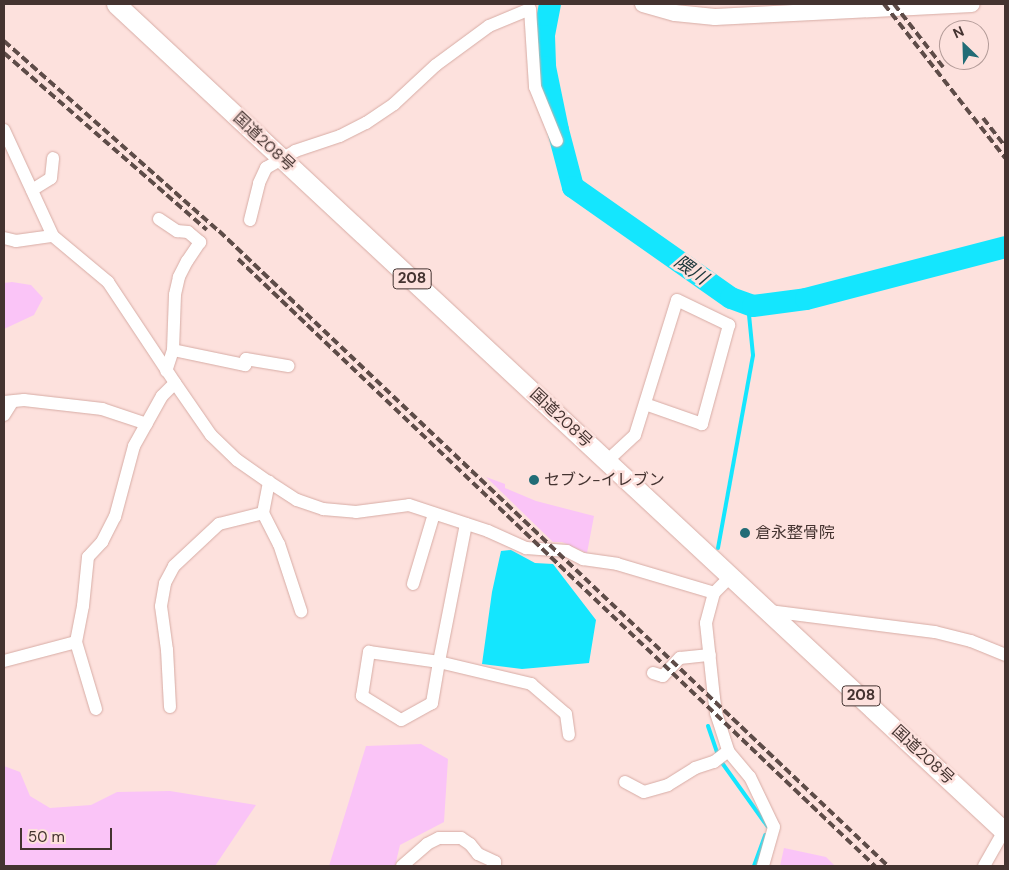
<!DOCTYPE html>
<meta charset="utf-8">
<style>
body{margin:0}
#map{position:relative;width:1009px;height:870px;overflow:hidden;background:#fde1dd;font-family:"DM Sans","Noto Sans JP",sans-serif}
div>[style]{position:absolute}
.green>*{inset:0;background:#fac4f7}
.water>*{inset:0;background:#14e6fe}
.stream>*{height:4px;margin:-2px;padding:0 2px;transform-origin:2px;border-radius:2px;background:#14e6fe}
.river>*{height:22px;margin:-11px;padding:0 11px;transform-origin:11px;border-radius:11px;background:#14e6fe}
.roads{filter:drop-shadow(0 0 1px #d7aca5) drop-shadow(0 0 1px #d7aca5)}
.minor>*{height:12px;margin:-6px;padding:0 6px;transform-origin:6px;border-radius:6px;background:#fff}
.major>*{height:16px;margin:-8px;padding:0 8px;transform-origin:8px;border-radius:8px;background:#fff}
.highway>*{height:19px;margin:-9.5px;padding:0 9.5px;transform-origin:9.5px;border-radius:9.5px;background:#fff}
.rail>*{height:4px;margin-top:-2px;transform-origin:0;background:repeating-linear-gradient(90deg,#5e4c48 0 8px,transparent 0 12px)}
.dots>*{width:14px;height:14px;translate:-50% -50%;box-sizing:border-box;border:2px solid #fde1dd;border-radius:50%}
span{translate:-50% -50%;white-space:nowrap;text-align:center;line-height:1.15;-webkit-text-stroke:5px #fde1dd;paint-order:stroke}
.shield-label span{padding:1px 4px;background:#fde1dd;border:1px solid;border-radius:4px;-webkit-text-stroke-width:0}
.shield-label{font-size:15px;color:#443330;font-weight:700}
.street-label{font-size:16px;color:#443330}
.poi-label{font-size:16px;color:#443330}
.left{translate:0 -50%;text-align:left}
.water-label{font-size:18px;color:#1a363a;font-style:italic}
.frame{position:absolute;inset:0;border:5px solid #443330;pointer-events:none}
.north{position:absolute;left:939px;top:20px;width:50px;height:50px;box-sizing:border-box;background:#fde1dd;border:1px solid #b39b98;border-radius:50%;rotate:336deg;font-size:14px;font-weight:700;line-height:20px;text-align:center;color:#443330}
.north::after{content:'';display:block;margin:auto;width:18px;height:22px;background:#226c76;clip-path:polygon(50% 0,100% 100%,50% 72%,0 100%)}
.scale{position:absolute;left:20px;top:828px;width:92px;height:22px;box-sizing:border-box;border:2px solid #443330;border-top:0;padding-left:6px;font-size:15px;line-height:18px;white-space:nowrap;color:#443330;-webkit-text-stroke:4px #fde1dd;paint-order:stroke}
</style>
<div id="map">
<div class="green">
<div style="clip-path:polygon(12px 282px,31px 285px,43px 298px,34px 315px,4px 329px,4px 283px)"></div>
<div style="clip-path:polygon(486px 477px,505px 484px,505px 488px,536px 501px,594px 516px,587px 553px,562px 542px,553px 542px)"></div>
<div style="clip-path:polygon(421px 744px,448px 759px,444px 822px,400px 845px,395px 866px,329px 866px,366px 746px)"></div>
<div style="clip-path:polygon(4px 766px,20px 772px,30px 796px,50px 808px,91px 805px,117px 792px,170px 791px,256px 805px,215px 866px,4px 866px)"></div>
<div style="clip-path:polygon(784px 848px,826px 857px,835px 866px,780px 866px)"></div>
</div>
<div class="water">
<div style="clip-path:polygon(511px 550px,535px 563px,553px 564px,596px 620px,589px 663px,522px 669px,482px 664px,492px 592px,501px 551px)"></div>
</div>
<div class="stream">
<div style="left:718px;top:548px;width:196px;rotate:-79.7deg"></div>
<div style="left:753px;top:355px;width:50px;rotate:-95.7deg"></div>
<div style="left:708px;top:726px;width:36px;rotate:71deg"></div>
<div style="left:720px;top:760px;width:82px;rotate:54.4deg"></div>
<div style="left:754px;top:866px;width:33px;rotate:-70deg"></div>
</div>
<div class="river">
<div style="left:550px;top:4px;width:33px;rotate:101deg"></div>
<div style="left:544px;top:36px;width:31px;rotate:88deg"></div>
<div style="left:545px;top:67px;width:64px;rotate:78.3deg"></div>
<div style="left:558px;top:130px;width:59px;rotate:75.3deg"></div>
<div style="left:573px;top:187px;width:193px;rotate:35.1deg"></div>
<div style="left:731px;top:298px;width:23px;rotate:20deg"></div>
<div style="left:753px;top:306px;width:53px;rotate:-7.5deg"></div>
<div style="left:806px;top:299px;width:206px;rotate:-14.6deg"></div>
</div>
<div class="roads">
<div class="minor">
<div style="left:4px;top:130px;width:117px;rotate:65.2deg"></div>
<div style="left:53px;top:236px;width:72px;rotate:39.9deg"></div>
<div style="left:108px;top:282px;width:121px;rotate:56.4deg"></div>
<div style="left:175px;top:383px;width:63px;rotate:55.3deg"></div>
<div style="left:211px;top:435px;width:36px;rotate:44deg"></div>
<div style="left:237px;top:460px;width:39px;rotate:35deg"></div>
<div style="left:269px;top:482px;width:33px;rotate:33deg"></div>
<div style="left:297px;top:500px;width:28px;rotate:19deg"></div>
<div style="left:323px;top:509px;width:33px;rotate:5deg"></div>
<div style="left:356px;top:512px;width:53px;rotate:-7.5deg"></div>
<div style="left:409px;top:505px;width:83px;rotate:18.2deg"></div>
<div style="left:488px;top:531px;width:42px;rotate:24.1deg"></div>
<div style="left:526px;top:548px;width:41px;rotate:4.2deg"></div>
<div style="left:567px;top:551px;width:18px;rotate:27deg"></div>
<div style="left:583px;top:559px;width:34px;rotate:8deg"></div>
<div style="left:617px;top:564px;width:101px;rotate:16.6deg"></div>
<div style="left:32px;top:190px;width:22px;rotate:-32deg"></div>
<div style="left:51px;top:178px;width:20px;rotate:-84deg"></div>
<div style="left:159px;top:219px;width:22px;rotate:34deg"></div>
<div style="left:177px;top:231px;width:11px;rotate:5deg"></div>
<div style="left:188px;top:232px;width:16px;rotate:40deg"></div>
<div style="left:200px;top:242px;width:23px;rotate:124deg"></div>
<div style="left:187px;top:261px;width:18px;rotate:117deg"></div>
<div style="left:179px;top:277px;width:18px;rotate:103deg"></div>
<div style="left:175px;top:295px;width:55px;rotate:92.1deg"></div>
<div style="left:173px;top:350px;width:22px;rotate:108deg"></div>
<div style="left:250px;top:220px;width:38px;rotate:-76deg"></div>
<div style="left:259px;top:183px;width:17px;rotate:-65deg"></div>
<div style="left:266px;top:168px;width:34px;rotate:-30deg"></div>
<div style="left:295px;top:151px;width:47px;rotate:-18.4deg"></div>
<div style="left:340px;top:136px;width:29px;rotate:-27deg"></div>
<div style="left:366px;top:123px;width:34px;rotate:-34deg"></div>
<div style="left:394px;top:104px;width:57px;rotate:-42.9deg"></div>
<div style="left:436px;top:65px;width:66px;rotate:-36.3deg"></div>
<div style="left:489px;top:26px;width:44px;rotate:-22.5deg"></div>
<div style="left:530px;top:9px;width:78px;rotate:86.3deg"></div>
<div style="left:535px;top:87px;width:58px;rotate:67.8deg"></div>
<div style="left:4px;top:238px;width:12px;rotate:14deg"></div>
<div style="left:16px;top:241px;width:37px;rotate:-8deg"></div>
<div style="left:173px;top:350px;width:74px;rotate:11.8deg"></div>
<div style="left:245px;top:365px;width:6px;rotate:-81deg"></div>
<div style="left:246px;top:359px;width:43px;rotate:9.5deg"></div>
<div style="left:4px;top:402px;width:20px;rotate:-6deg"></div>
<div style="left:24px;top:400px;width:79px;rotate:6.6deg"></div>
<div style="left:102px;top:409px;width:47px;rotate:18.4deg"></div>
<div style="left:4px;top:415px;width:15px;rotate:-58deg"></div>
<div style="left:607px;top:461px;width:38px;rotate:-43deg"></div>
<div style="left:635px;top:435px;width:141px;rotate:-72.7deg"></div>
<div style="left:677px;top:300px;width:58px;rotate:25.7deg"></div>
<div style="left:729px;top:325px;width:103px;rotate:105.3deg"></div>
<div style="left:702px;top:424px;width:60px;rotate:-160.7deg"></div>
<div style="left:263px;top:513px;width:32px;rotate:-79deg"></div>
<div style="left:466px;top:524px;width:141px;rotate:101.1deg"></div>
<div style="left:439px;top:662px;width:42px;rotate:99.7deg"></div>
<div style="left:432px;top:703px;width:35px;rotate:151deg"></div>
<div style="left:401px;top:720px;width:46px;rotate:-148.4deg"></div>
<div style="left:362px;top:696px;width:45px;rotate:-81deg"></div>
<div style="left:369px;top:652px;width:71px;rotate:8.1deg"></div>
<div style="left:439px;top:662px;width:95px;rotate:13.4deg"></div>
<div style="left:531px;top:684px;width:46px;rotate:40.6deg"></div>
<div style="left:566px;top:714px;width:21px;rotate:82deg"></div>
<div style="left:731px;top:576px;width:24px;rotate:135deg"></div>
<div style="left:714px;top:593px;width:31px;rotate:105deg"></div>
<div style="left:706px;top:623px;width:75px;rotate:83.9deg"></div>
<div style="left:714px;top:698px;width:15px;rotate:82deg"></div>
<div style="left:716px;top:713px;width:40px;rotate:72deg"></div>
<div style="left:728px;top:751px;width:34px;rotate:50deg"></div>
<div style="left:750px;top:777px;width:55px;rotate:64.4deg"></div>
<div style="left:774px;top:827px;width:41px;rotate:105.8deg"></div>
<div style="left:413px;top:584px;width:73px;rotate:-73.3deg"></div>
<div style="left:769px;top:611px;width:167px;rotate:7.2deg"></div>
<div style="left:935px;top:632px;width:37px;rotate:14deg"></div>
<div style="left:971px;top:641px;width:37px;rotate:22deg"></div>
<div style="left:4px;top:661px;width:74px;rotate:-14.8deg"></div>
<div style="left:653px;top:673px;width:10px;rotate:17deg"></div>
<div style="left:663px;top:676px;width:25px;rotate:-47deg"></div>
<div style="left:680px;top:658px;width:30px;rotate:-6deg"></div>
<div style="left:170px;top:707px;width:57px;rotate:-93deg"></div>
<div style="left:167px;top:650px;width:44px;rotate:-97.8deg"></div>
<div style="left:161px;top:606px;width:23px;rotate:-80deg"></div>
<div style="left:165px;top:583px;width:19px;rotate:-62deg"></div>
<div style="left:174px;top:566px;width:62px;rotate:-43deg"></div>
<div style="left:219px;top:524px;width:45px;rotate:-14deg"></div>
<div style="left:263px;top:513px;width:35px;rotate:63deg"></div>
<div style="left:279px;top:544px;width:71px;rotate:71.8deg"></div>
<div style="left:96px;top:709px;width:70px;rotate:-106.6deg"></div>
<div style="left:76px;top:642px;width:37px;rotate:-79deg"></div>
<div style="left:83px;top:606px;width:49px;rotate:-84.2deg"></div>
<div style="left:88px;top:557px;width:21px;rotate:-47deg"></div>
<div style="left:102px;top:542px;width:28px;rotate:-63deg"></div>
<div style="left:115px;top:517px;width:73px;rotate:-75deg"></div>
<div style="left:134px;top:446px;width:57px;rotate:-60.8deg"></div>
<div style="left:162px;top:396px;width:18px;rotate:-45deg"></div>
<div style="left:625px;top:782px;width:21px;rotate:28deg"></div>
<div style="left:644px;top:792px;width:25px;rotate:-16deg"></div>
<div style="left:668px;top:785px;width:32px;rotate:-32deg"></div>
<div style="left:695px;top:768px;width:20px;rotate:-18deg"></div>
<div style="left:714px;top:762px;width:18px;rotate:-38deg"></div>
<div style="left:402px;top:866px;width:33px;rotate:-41deg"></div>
<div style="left:427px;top:844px;width:13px;rotate:-27deg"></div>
<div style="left:439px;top:838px;width:22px"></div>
<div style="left:461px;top:838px;width:11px;rotate:34deg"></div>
<div style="left:470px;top:844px;width:13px;rotate:51deg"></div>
<div style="left:478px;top:854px;width:19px;rotate:25deg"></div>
<div style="left:495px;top:862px;width:4px;rotate:90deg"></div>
<div style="left:984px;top:866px;width:43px;rotate:-60.4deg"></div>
</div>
<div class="major">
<div style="left:643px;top:4px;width:33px;rotate:16deg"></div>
<div style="left:675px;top:13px;width:40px;rotate:5.7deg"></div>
<div style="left:715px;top:17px;width:257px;rotate:-2.9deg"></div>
</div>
<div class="highway">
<div style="left:116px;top:4px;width:1215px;rotate:42.97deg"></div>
</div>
</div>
<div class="rail">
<div style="left:884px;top:4px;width:196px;rotate:51.8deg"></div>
<div style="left:894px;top:4px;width:80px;rotate:52.1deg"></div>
<div style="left:4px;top:41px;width:287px;rotate:41.5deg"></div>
<div style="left:219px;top:231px;width:922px;rotate:43.51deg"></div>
<div style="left:4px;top:53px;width:269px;rotate:41.1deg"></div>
<div style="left:983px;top:118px;width:36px;rotate:52deg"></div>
<div style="left:238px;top:259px;width:880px;rotate:43.62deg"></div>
</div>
<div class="dots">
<div style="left:534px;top:480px;background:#226c76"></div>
<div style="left:745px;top:533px;background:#226c76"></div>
</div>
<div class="shield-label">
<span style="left:412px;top:279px">208</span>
<span style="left:861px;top:696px">208</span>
</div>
<div class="street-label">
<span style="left:264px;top:142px;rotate:43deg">国道208号</span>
<span style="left:561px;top:418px;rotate:43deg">国道208号</span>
<span style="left:923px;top:755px;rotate:43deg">国道208号</span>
</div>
<div class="poi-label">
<span class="left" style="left:544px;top:480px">セブン-イレブン</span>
<span class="left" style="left:755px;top:533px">倉永整骨院</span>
</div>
<div class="water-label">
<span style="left:691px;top:270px;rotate:35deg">隈川</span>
</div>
<div class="frame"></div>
<div class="north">N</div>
<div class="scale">50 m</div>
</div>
